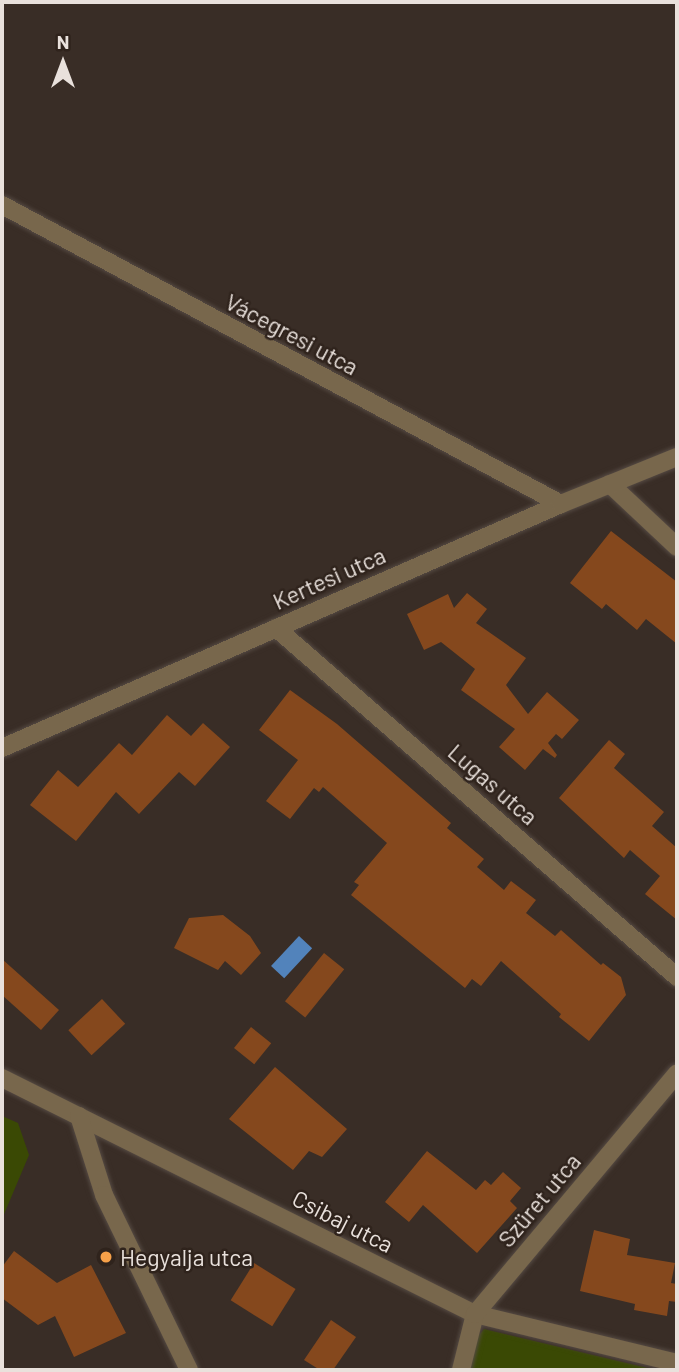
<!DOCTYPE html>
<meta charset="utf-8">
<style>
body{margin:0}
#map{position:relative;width:679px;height:1372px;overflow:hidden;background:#392d26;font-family:Barlow,sans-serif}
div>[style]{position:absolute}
.green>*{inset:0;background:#3a4904}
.water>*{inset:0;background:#5283bb;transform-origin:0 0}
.building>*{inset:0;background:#85481d;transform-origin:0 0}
.roads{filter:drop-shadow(0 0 2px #554a43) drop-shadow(0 0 2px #554a43)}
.minor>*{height:18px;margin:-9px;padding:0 9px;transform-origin:9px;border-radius:9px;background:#78674c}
.dots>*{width:19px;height:19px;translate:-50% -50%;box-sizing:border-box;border:4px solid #2f231c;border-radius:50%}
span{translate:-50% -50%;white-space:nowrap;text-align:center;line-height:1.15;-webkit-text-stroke:5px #2f231c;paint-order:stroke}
.street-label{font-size:23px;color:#e9e1dc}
.poi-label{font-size:23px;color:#e9e1dc}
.left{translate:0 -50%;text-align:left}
.frame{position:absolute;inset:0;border:4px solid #e9e1dc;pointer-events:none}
.north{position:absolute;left:28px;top:28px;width:70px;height:70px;-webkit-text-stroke:5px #2f231c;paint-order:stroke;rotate:0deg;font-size:19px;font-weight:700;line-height:28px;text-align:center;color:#e9e1dc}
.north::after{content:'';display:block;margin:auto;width:24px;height:32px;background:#e9e1dc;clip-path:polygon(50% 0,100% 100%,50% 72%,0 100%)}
</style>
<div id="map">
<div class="green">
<div style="clip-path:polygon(2px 1116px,18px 1123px,29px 1155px,2px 1219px)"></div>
<div style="clip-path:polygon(484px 1329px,656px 1370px,467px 1370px,471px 1345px)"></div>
</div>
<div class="water">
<div style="left:299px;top:936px;width:18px;height:41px;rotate:43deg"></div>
</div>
<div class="building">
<div style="clip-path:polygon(611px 531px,677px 582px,677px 644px,646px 619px,637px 630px,606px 604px,602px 609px,570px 583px)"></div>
<div style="clip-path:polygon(467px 593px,487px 609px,476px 623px,526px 658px,506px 685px,528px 714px,547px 692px,579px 720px,562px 739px,556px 734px,548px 743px,557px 755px,555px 758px,543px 749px,525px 770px,499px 747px,515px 729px,461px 690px,475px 669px,441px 642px,424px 650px,407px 614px,448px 594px,454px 608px)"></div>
<div style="clip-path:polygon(290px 690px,337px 724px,451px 823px,447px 828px,484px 859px,477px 867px,504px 890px,511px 881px,536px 900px,526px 913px,555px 936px,561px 930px,601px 965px,603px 963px,621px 977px,626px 995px,589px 1041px,559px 1017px,561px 1014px,501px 961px,481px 986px,472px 979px,465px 988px,351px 895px,359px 885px,354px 882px,387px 843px,323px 787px,319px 792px,314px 788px,290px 819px,266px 801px,298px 760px,259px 730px)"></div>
<div style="clip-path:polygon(167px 715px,191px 736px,203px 723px,230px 747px,195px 786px,179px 772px,139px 814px,116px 792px,76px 841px,30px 805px,58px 770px,78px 787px,119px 743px,132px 755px)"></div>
<div style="clip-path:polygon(609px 740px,625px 754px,614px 768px,664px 812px,652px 826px,677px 848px,677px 920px,645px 894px,660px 876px,630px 850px,624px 858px,559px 798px)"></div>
<div style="clip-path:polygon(223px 915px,250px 936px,261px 953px,241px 975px,225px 961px,218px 970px,174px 948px,189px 918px)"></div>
<div style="left:324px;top:953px;width:26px;height:62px;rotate:39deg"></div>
<div style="clip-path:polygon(2px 959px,59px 1010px,41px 1030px,2px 995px)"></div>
<div style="left:102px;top:999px;width:34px;height:46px;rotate:47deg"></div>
<div style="left:251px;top:1027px;width:26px;height:27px;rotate:39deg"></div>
<div style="clip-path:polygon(275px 1067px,347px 1129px,322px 1157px,309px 1151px,293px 1170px,229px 1119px)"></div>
<div style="clip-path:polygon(427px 1151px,476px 1190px,485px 1180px,491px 1185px,503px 1172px,521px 1188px,510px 1201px,517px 1208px,477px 1253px,423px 1205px,409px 1222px,385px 1202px)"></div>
<div style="clip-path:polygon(594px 1230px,630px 1239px,627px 1255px,675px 1263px,671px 1283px,677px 1284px,677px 1302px,669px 1301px,667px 1316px,634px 1310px,635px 1304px,580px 1291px)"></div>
<div style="clip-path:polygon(14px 1251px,57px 1283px,91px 1265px,126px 1333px,74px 1357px,55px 1316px,38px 1325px,2px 1298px,2px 1267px)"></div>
<div style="left:254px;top:1263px;width:49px;height:44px;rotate:32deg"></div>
<div style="clip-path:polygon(331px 1320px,356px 1337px,333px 1370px,320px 1370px,304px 1360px)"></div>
</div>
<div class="roads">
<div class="minor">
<div style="left:2px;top:205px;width:634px;rotate:28.14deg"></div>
<div style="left:610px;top:484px;width:92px;rotate:43.2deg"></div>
<div style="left:276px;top:628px;width:532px;rotate:41.03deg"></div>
<div style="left:2px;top:748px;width:610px;rotate:-23.58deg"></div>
<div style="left:561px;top:504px;width:125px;rotate:-22.1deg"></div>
<div style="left:2px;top:1078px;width:529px;rotate:26.52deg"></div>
<div style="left:475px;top:1314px;width:208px;rotate:13.6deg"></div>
<div style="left:79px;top:1116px;width:83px;rotate:72.4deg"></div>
<div style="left:104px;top:1195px;width:195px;rotate:64.1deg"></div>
<div style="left:461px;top:1370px;width:58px;rotate:-76deg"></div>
<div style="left:475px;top:1314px;width:314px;rotate:-50deg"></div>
</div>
</div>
<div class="dots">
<div style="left:106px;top:1257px;background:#f7a149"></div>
</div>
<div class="street-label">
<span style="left:292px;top:334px;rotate:28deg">Vácegresi utca</span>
<span style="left:329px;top:578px;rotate:-24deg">Kertesi utca</span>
<span style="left:493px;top:784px;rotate:41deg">Lugas utca</span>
<span style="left:539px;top:1200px;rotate:-50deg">Szüret utca</span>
<span style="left:343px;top:1221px;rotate:27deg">Csibaj utca</span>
</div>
<div class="poi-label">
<span class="left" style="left:120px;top:1257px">Hegyalja utca</span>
</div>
<div class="frame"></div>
<div class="north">N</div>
</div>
